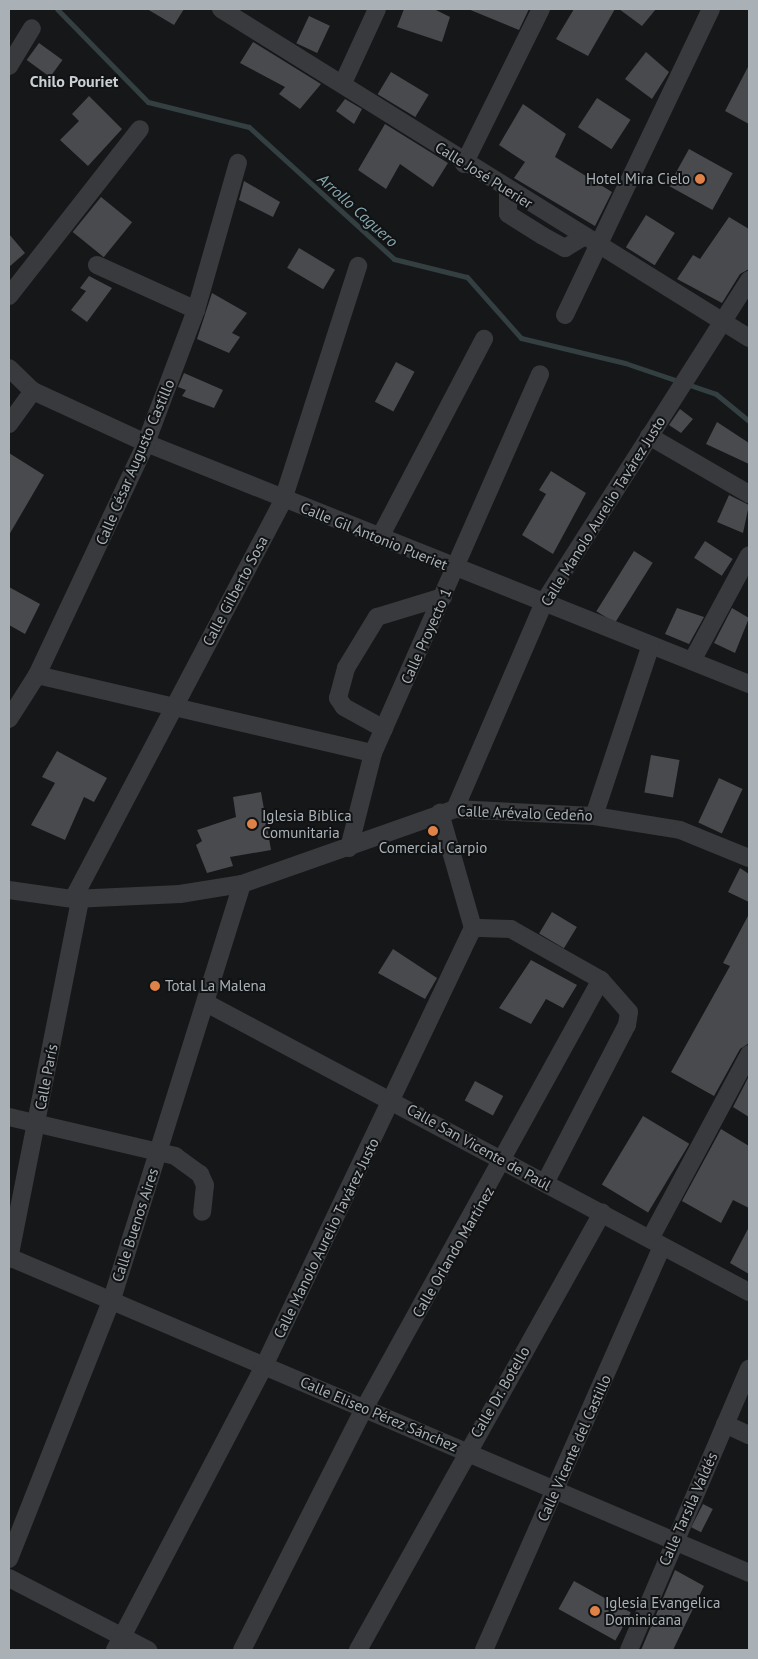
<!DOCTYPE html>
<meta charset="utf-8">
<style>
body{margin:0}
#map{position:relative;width:758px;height:1659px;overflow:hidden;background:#161718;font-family:"PT Sans",sans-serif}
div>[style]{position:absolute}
.stream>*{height:5px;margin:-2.5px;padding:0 2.5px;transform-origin:2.5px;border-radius:2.5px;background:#333f41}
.building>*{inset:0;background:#484a4d;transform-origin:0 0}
.minor>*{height:18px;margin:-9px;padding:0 9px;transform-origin:9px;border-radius:9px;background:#383a3d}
.dots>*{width:14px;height:14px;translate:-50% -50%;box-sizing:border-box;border:2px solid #111213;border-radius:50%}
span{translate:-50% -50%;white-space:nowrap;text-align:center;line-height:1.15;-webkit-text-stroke:4px #111213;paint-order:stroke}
.street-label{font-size:15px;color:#aab1b6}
.poi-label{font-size:15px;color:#aab1b6}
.right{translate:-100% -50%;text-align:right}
.left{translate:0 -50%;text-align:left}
.neighbourhood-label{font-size:16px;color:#cacfd3;font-weight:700}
.water-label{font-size:16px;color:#85a6ae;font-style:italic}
.frame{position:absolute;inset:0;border:10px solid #aab1b6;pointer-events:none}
</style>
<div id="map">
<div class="stream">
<div style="left:57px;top:9px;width:130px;rotate:45.6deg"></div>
<div style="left:148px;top:102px;width:104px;rotate:13.9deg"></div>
<div style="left:249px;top:127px;width:196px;rotate:42.3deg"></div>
<div style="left:394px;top:259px;width:75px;rotate:13.9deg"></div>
<div style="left:467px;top:277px;width:81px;rotate:48.5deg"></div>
<div style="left:521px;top:338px;width:107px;rotate:13.5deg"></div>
<div style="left:625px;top:363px;width:96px;rotate:18.8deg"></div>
<div style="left:716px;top:394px;width:43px;rotate:39.3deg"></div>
</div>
<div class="building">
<div style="clip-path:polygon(147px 9px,184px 9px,174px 25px)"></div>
<div style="clip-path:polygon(404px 9px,434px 9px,450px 17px,442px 42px,397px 27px)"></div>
<div style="clip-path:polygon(468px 9px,529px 9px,519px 30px)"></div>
<div style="clip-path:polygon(574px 9px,615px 9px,588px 56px,556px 39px)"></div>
<div style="clip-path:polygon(619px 9px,656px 9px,642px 26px)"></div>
<div style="left:309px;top:16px;width:23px;height:30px;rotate:25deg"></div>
<div style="clip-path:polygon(253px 42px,321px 84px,300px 109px,279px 94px,285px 87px,240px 63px)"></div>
<div style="left:39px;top:43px;width:29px;height:21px;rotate:36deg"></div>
<div style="clip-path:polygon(646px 52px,669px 72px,652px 99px,625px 79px)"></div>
<div style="clip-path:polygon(749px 65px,749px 124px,725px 111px)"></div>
<div style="left:391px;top:72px;width:44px;height:26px;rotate:31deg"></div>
<div style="clip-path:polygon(89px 96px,122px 129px,88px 166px,60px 140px,79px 121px,72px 114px)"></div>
<div style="left:597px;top:98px;width:40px;height:35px;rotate:33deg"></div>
<div style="clip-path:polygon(345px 99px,362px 109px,354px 124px,336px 111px)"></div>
<div style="clip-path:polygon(523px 104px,566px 134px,555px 157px,612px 192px,595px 226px,514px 178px,525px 162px,499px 145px)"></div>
<div style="clip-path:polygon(385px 124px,448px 163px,433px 187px,400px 164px,386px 189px,358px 170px)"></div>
<div style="left:689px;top:149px;width:50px;height:42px;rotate:29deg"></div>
<div style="clip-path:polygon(244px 181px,280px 202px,273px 217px,239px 200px)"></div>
<div style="left:101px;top:197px;width:40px;height:45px;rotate:39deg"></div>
<div style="left:646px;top:215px;width:34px;height:38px;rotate:32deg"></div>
<div style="clip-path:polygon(729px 217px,749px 229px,749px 269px,740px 274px,722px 303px,677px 279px,693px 255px,700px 259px)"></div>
<div style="clip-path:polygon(9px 234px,25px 253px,9px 267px)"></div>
<div style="left:299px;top:248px;width:42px;height:23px;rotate:31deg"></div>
<div style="clip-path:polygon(89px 276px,112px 288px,87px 322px,71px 310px,86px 291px,80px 288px)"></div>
<div style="clip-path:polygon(212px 293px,247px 313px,232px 333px,240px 337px,229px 353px,197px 339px)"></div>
<div style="left:396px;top:362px;width:21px;height:45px;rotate:28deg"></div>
<div style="clip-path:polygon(184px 373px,223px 390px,214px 408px,182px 396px,186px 390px,178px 387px)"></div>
<div style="clip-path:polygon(680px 409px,693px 419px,681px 433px,669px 425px)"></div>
<div style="clip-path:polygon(717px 422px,749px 443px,749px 464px,706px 444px)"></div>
<div style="clip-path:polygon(9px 453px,44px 475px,9px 535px)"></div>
<div style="clip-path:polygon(551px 471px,586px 493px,553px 554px,522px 535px,546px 494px,539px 490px)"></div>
<div style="clip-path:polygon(729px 495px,749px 505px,743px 533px,717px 522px)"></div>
<div style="left:705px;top:541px;width:33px;height:20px;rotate:33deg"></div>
<div style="left:634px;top:551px;width:22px;height:71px;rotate:32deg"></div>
<div style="clip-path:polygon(9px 587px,40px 604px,25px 634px,9px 625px)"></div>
<div style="clip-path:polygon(677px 608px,704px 617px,689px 644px,665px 634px)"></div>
<div style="clip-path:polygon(732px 608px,749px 618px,735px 653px,714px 643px)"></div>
<div style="clip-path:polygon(57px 751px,107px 778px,94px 802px,84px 797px,65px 840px,31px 825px,55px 783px,42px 777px)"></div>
<div style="left:651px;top:755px;width:29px;height:38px;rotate:10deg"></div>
<div style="left:719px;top:778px;width:26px;height:49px;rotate:25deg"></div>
<div style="clip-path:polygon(261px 792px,271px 850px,230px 857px,233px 866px,207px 873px,196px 845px,202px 841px,197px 830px,236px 817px,233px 797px)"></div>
<div style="clip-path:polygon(740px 868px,749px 874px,749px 902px,728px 892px)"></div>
<div style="left:552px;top:912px;width:29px;height:25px;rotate:31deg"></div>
<div style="clip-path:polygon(749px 914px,749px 1043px,740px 1049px,714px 1096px,671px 1072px,730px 966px,723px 963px)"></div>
<div style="clip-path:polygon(393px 949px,437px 978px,425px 999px,378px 973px)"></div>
<div style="clip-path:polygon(531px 960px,577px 985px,563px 1008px,546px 999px,531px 1024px,499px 1008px)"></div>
<div style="clip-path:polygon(749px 1076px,749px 1117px,733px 1107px)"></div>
<div style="left:475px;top:1081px;width:32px;height:22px;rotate:28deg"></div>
<div style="left:643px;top:1116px;width:54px;height:80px;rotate:31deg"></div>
<div style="clip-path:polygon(721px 1129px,749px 1146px,749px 1208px,733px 1200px,721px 1223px,682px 1201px)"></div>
<div style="clip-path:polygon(749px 1227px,749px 1274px,730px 1263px)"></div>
<div style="left:703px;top:1504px;width:11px;height:26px;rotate:27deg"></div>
<div style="clip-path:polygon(675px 1570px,704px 1586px,673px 1650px,641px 1650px)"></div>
<div style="left:574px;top:1581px;width:65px;height:32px;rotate:29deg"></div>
</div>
<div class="minor">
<div style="left:221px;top:9px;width:622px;rotate:31.93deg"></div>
<div style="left:9px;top:66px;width:44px;rotate:-58.8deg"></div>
<div style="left:343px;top:83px;width:81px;rotate:-65.3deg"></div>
<div style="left:464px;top:164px;width:173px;rotate:-63.6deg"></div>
<div style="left:508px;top:190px;width:24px;rotate:90deg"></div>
<div style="left:508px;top:214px;width:41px;rotate:32.2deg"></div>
<div style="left:543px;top:236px;width:25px;rotate:29deg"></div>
<div style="left:565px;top:248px;width:23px;rotate:-31deg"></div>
<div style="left:97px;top:265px;width:109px;rotate:24.4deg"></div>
<div style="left:9px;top:296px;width:212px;rotate:-51.9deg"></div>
<div style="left:565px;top:315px;width:339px;rotate:-64.5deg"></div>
<div style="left:9px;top:368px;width:33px;rotate:44deg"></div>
<div style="left:33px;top:391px;width:124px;rotate:24.7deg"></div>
<div style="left:146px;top:443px;width:649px;rotate:21.79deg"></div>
<div style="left:9px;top:424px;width:41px;rotate:-54deg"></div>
<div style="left:649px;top:436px;width:116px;rotate:30.1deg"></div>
<div style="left:380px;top:537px;width:224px;rotate:-62.3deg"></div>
<div style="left:692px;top:661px;width:120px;rotate:-61.7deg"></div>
<div style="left:37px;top:675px;width:345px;rotate:13.1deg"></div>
<div style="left:9px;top:719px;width:52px;rotate:-57.5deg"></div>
<div style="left:37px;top:675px;width:256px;rotate:-64.8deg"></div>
<div style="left:146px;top:443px;width:142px;rotate:-69.4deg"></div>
<div style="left:196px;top:310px;width:153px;rotate:-74.1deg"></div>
<div style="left:384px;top:729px;width:46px;rotate:-151.2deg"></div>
<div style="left:344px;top:707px;width:11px;rotate:-124deg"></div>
<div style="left:338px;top:698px;width:31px;rotate:-75deg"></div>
<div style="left:346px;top:668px;width:60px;rotate:-58.7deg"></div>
<div style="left:377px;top:617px;width:69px;rotate:-16.9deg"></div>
<div style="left:455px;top:809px;width:225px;rotate:-66.7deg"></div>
<div style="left:544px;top:602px;width:382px;rotate:-57.5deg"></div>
<div style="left:594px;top:816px;width:180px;rotate:-71.6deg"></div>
<div style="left:349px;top:848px;width:98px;rotate:-75.8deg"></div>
<div style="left:373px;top:753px;width:414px;rotate:-66.2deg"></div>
<div style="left:9px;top:890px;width:65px;rotate:8deg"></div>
<div style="left:73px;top:899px;width:107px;rotate:-2.7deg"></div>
<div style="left:180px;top:894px;width:63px;rotate:-9.2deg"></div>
<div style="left:242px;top:884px;width:226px;rotate:-19.4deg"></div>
<div style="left:455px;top:809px;width:139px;rotate:2.9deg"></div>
<div style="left:594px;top:816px;width:87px;rotate:9.2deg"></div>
<div style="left:680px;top:830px;width:74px;rotate:22.1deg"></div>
<div style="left:73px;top:899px;width:451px;rotate:-62.2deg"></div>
<div style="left:283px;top:500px;width:246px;rotate:-72.2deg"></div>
<div style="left:208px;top:1004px;width:613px;rotate:28.03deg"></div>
<div style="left:9px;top:1117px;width:171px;rotate:13.2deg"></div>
<div style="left:175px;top:1156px;width:31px;rotate:36deg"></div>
<div style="left:200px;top:1174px;width:12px;rotate:66deg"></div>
<div style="left:205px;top:1185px;width:27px;rotate:96deg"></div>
<div style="left:545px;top:1183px;width:178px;rotate:-62.6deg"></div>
<div style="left:627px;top:1025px;width:13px;rotate:-81deg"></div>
<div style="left:629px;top:1012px;width:43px;rotate:-131.2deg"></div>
<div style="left:650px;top:1239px;width:210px;rotate:-61.8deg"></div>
<div style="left:9px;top:1257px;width:805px;rotate:23.12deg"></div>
<div style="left:9px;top:1259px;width:371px;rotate:-78.8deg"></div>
<div style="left:725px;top:1424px;width:26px;rotate:25deg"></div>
<div style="left:9px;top:1559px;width:280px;rotate:-68.4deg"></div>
<div style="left:112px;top:1299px;width:435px;rotate:-72.6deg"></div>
<div style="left:9px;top:1578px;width:157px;rotate:27.4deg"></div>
<div style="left:115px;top:1650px;width:321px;rotate:-62.3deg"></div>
<div style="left:264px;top:1366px;width:485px;rotate:-64.5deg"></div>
<div style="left:473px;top:928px;width:120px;rotate:-106deg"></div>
<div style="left:242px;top:1650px;width:272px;rotate:-63.2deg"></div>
<div style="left:365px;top:1407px;width:488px;rotate:-61.1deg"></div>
<div style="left:601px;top:980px;width:103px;rotate:-150.5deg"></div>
<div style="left:511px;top:929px;width:38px;rotate:-178deg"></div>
<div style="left:358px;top:1650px;width:501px;rotate:-60.82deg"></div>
<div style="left:484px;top:1650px;width:441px;rotate:-66.2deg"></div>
<div style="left:629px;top:1650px;width:306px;rotate:-66.9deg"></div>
</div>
<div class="dots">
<div style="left:700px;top:179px;background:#de8248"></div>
<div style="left:252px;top:824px;background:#de8248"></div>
<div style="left:433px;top:831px;background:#de8248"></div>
<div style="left:155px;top:986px;background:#de8248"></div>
<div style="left:595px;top:1611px;background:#de8248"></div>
</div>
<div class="street-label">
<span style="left:484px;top:175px;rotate:32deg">Calle José Puerier</span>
<span style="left:135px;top:462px;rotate:-67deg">Calle César Augusto Castillo</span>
<span style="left:603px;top:511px;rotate:-58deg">Calle Manolo Aurelio Tavárez Justo</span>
<span style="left:374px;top:536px;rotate:22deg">Calle Gil Antonio Pueriet</span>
<span style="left:235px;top:591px;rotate:-62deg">Calle Gilberto Sosa</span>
<span style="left:426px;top:636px;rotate:-66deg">Calle Proyecto 1</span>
<span style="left:525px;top:813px;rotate:2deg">Calle Arévalo Cedeño</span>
<span style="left:46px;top:1077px;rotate:-79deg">Calle París</span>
<span style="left:479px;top:1147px;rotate:29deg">Calle San Vicente de Paúl</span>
<span style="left:135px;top:1225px;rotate:-72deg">Calle Buenos Aires</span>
<span style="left:326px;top:1238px;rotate:-64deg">Calle Manolo Aurelio Tavárez Justo</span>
<span style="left:453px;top:1252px;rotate:-60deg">Calle Orlando Martínez</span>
<span style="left:500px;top:1392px;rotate:-60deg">Calle Dr. Botello</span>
<span style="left:379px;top:1414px;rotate:23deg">Calle Eliseo Pérez Sánchez</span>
<span style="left:574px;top:1448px;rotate:-66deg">Calle Vicente del Castillo</span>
<span style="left:688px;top:1509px;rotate:-66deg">Calle Tarsila Valdés</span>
</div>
<div class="poi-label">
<span class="right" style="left:690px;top:179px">Hotel Mira Cielo</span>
<span class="left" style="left:262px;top:824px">Iglesia Bíblica<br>Comunitaria</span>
<span style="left:433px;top:848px">Comercial Carpio</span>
<span class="left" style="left:165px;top:986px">Total La Malena</span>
<span class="left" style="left:605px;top:1611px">Iglesia Evangelica<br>Dominicana</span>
</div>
<div class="neighbourhood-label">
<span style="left:74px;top:81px">Chilo Pouriet</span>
</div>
<div class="water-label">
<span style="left:358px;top:210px;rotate:42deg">Arrollo Caguero</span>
</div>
<div class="frame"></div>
</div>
